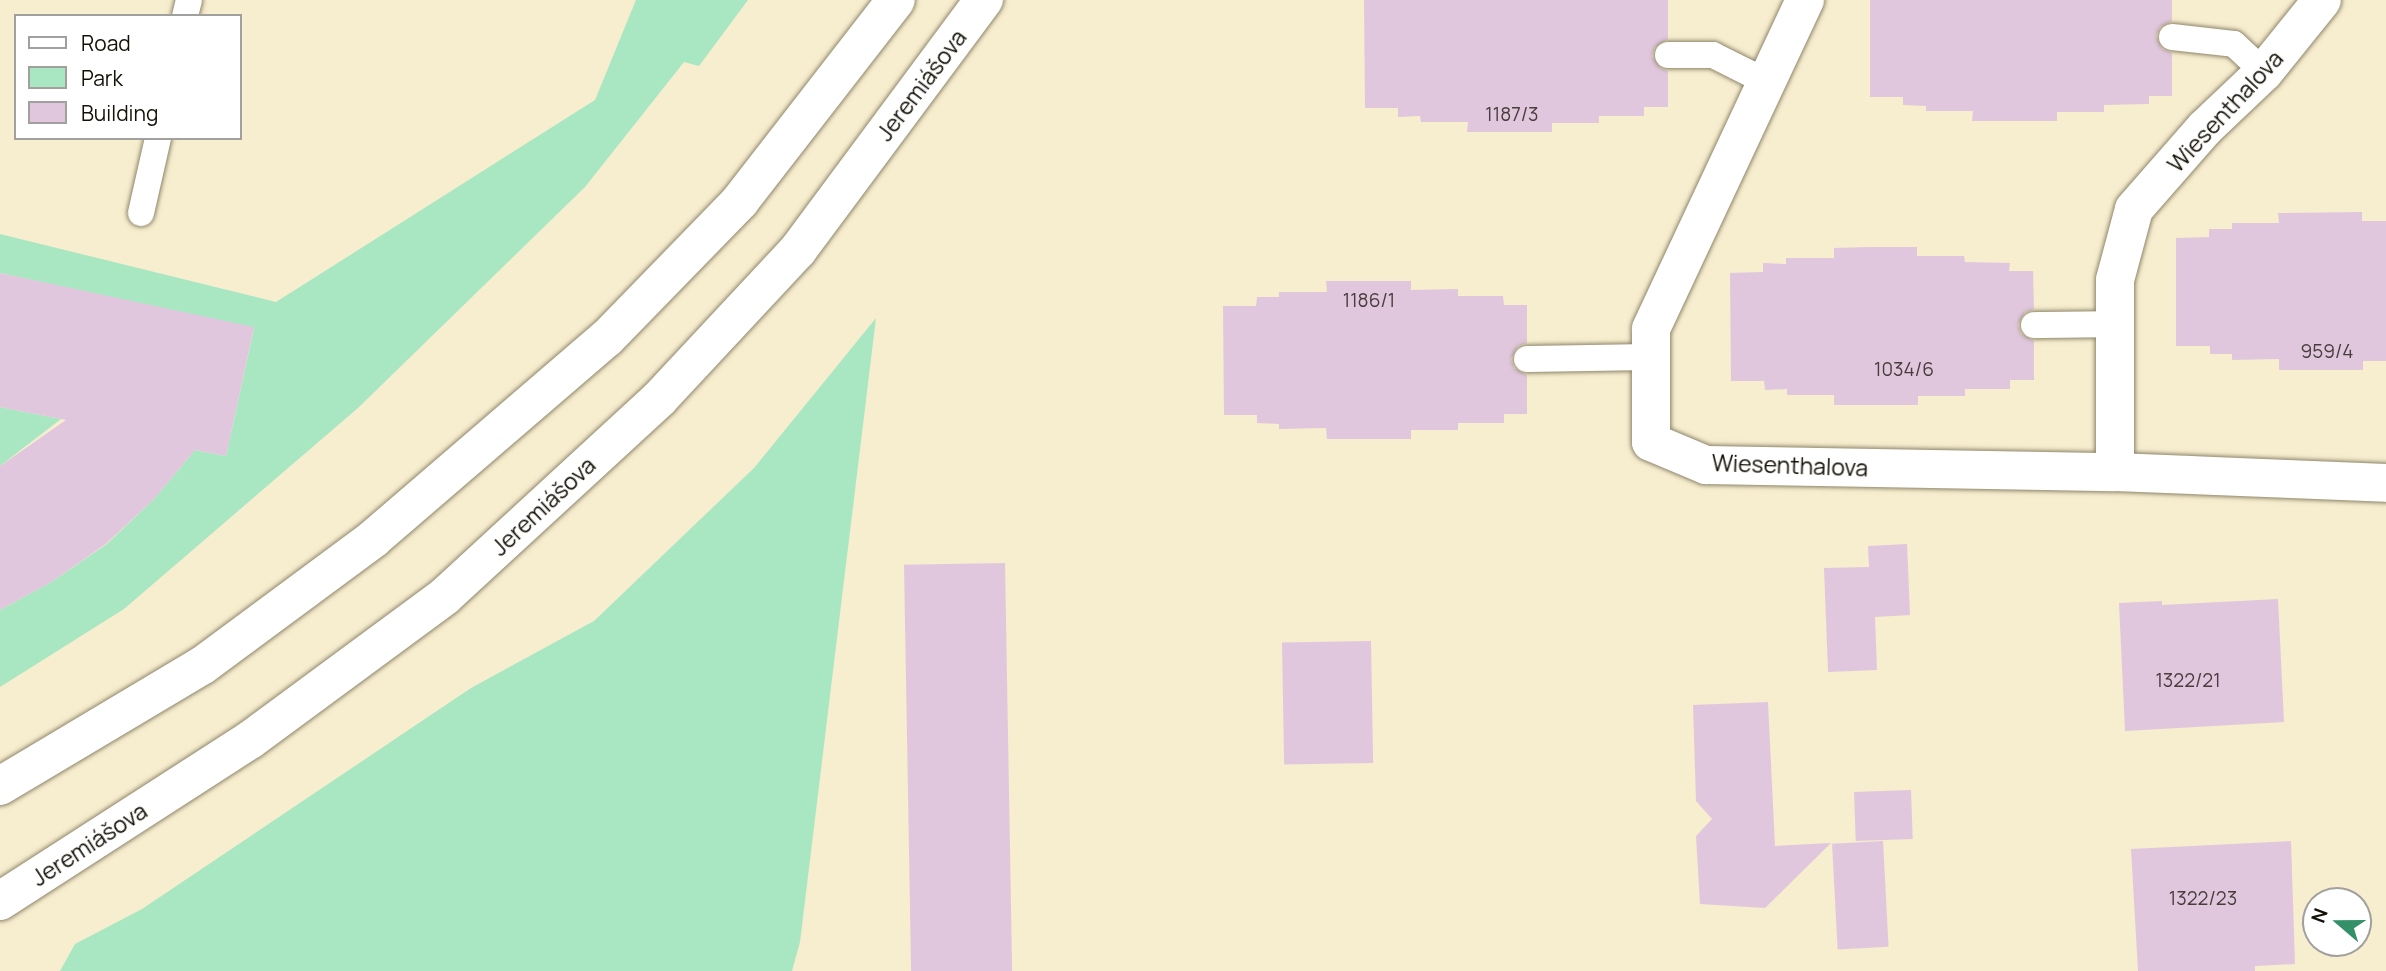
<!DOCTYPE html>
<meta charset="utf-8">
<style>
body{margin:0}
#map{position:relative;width:2386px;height:971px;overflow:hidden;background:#f7edcf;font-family:Manrope,sans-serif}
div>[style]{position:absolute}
.green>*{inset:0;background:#a9e7c3}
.building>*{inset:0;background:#e0c7dd;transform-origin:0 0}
.roads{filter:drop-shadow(0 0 2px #8f866b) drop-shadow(0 0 2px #8f866b)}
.service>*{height:26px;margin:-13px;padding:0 13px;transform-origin:13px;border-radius:13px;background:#fff}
.minor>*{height:38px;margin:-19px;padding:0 19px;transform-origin:19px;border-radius:19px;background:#fff}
.secondary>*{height:38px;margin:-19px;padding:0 19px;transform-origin:19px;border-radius:19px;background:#fff}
span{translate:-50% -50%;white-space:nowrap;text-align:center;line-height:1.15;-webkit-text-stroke:5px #fff;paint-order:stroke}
.number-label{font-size:19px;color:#473e3c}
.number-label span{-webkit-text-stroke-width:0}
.street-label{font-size:23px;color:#141107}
.legend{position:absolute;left:14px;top:14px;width:228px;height:126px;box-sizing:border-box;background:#fff;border:2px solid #a1a09c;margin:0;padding:9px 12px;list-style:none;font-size:21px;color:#141107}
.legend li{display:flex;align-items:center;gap:14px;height:35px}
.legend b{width:35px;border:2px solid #a1a09c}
.north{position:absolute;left:2302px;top:887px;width:70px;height:70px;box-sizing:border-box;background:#fff;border:2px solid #a1a09c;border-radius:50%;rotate:290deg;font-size:19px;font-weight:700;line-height:28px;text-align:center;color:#141107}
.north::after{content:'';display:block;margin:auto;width:24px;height:32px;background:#339068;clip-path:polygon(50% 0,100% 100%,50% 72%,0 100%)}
</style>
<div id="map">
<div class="green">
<div style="clip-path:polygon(636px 0,748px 0,699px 66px,684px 62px,585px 187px,358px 408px,124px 609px,0 687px,0 610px,53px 581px,107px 544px,154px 499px,195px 450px,226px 456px,254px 328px,0 273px,0 234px,276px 302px,595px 100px)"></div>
<div style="clip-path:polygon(876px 318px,800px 942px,792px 971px,60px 971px,75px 944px,142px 909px,471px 688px,594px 621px,754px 468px)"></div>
<div style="clip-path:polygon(0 407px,61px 419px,0 466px)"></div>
</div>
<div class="building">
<div style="clip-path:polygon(1364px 0,1668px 0,1668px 39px,1655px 47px,1652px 56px,1660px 68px,1668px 71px,1668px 107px,1644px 107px,1644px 116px,1599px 116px,1599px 123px,1552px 123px,1552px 132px,1467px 132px,1468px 122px,1421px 122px,1420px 116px,1398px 117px,1398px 108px,1365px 108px)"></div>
<div style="clip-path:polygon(1870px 0,2172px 0,2172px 21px,2160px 27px,2156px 36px,2162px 49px,2172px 53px,2172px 96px,2149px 96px,2149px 104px,2104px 105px,2104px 112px,2057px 112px,2057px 121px,1972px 121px,1973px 111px,1926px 111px,1926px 106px,1903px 105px,1903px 97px,1870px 97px)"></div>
<div style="clip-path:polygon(2362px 212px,2362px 221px,2386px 221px,2386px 361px,2363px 361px,2363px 370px,2279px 370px,2279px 359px,2232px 360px,2232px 354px,2210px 354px,2210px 346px,2176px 346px,2176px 238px,2209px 237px,2209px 229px,2232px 229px,2232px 223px,2279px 223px,2278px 213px)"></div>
<div style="clip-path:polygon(1869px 247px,1917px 247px,1917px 256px,1964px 256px,1965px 262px,2010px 263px,2009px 271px,2033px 271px,2034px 309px,2025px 312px,2018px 325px,2021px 334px,2034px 341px,2034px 380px,2010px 380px,2010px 389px,1965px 389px,1965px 396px,1918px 396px,1918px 405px,1834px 405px,1834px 395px,1787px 395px,1787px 389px,1765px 390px,1764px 381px,1731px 381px,1730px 273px,1763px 272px,1763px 263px,1786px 264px,1786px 258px,1834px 258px,1834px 248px)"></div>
<div style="clip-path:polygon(0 273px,254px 327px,226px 456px,195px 450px,154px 499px,106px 544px,53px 581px,0 610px,0 466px,66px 420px,0 407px)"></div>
<div style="clip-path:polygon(1326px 281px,1411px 281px,1411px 290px,1458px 289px,1458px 296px,1503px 296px,1504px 305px,1527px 305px,1527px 343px,1518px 346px,1511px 359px,1514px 368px,1527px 375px,1527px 414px,1504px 414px,1504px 423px,1458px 423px,1458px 430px,1411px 430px,1411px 439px,1327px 439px,1326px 428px,1279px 429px,1279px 424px,1257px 423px,1257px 415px,1224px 415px,1223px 306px,1256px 306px,1257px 297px,1279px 297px,1279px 292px,1327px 292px)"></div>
<div style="clip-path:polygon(1907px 544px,1910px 615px,1875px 617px,1877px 670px,1828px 672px,1824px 568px,1869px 567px,1868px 546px)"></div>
<div style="left:1005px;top:563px;width:408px;height:101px;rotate:89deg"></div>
<div style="clip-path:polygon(2278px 599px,2284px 722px,2125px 731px,2119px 603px,2162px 601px,2162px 605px)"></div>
<div style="left:1371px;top:641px;width:122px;height:89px;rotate:89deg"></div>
<div style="clip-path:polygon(1768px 702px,1775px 846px,1831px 843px,1765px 908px,1700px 904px,1696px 836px,1712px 819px,1696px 801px,1693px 705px)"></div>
<div style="left:1911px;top:790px;width:49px;height:57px;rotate:88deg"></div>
<div style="left:1883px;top:841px;width:106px;height:51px;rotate:87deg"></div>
<div style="clip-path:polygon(2291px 841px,2295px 964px,2255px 966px,2255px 971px,2138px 971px,2131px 849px)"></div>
</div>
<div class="roads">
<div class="service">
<div style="left:185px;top:16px;width:16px;rotate:-76deg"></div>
<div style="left:2172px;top:37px;width:62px;rotate:6.4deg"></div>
<div style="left:2234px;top:44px;width:41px;rotate:43deg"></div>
<div style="left:1668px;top:55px;width:45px"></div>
<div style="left:1713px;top:55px;width:60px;rotate:26.6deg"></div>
<div style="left:141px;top:213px;width:77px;rotate:-77.2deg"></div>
<div style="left:2034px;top:325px;width:78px;rotate:-0.7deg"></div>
<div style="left:1527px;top:359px;width:124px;rotate:-0.9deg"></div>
</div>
<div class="minor">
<div style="left:1805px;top:0;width:363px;rotate:115.1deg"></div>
<div style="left:1651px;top:329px;width:113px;rotate:90deg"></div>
<div style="left:1651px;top:442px;width:60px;rotate:22.7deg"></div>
<div style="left:1706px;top:465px;width:409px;rotate:1deg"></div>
<div style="left:2115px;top:472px;width:271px;rotate:2.3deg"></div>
<div style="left:2115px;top:472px;width:192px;rotate:-90deg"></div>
<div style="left:2115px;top:280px;width:73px;rotate:-75deg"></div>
<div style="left:2134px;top:209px;width:108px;rotate:-48.8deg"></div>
<div style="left:2205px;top:128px;width:81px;rotate:-43.5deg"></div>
<div style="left:2264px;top:72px;width:92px;rotate:-51.1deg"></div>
</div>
<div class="secondary">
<div style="left:0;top:786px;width:236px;rotate:-30.8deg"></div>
<div style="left:203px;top:665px;width:212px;rotate:-36.5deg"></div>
<div style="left:373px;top:539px;width:308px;rotate:-40.7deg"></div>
<div style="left:607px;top:338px;width:191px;rotate:-45.8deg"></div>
<div style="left:740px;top:201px;width:254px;rotate:-52.2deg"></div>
<div style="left:0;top:901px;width:297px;rotate:-32.8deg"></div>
<div style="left:250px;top:740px;width:242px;rotate:-36.4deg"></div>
<div style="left:445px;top:596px;width:292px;rotate:-42.6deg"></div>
<div style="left:660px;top:398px;width:202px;rotate:-47deg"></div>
<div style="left:798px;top:250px;width:312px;rotate:-53.4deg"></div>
</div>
</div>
<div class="number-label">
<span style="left:1512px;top:115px">1187/3</span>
<span style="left:1369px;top:301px">1186/1</span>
<span style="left:2327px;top:352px">959/4</span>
<span style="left:1904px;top:370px">1034/6</span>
<span style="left:2188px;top:681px">1322/21</span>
<span style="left:2203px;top:899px">1322/23</span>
</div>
<div class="street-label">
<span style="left:921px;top:85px;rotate:-53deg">Jeremiášova</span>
<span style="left:2225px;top:111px;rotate:-47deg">Wiesenthalova</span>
<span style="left:1790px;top:465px;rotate:2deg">Wiesenthalova</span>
<span style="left:543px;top:506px;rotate:-43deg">Jeremiášova</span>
<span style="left:89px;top:844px;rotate:-33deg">Jeremiášova</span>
</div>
<ul class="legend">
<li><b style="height:9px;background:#fff"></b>Road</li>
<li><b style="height:19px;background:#a9e7c3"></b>Park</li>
<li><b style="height:19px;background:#e0c7dd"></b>Building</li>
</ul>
<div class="north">N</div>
</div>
